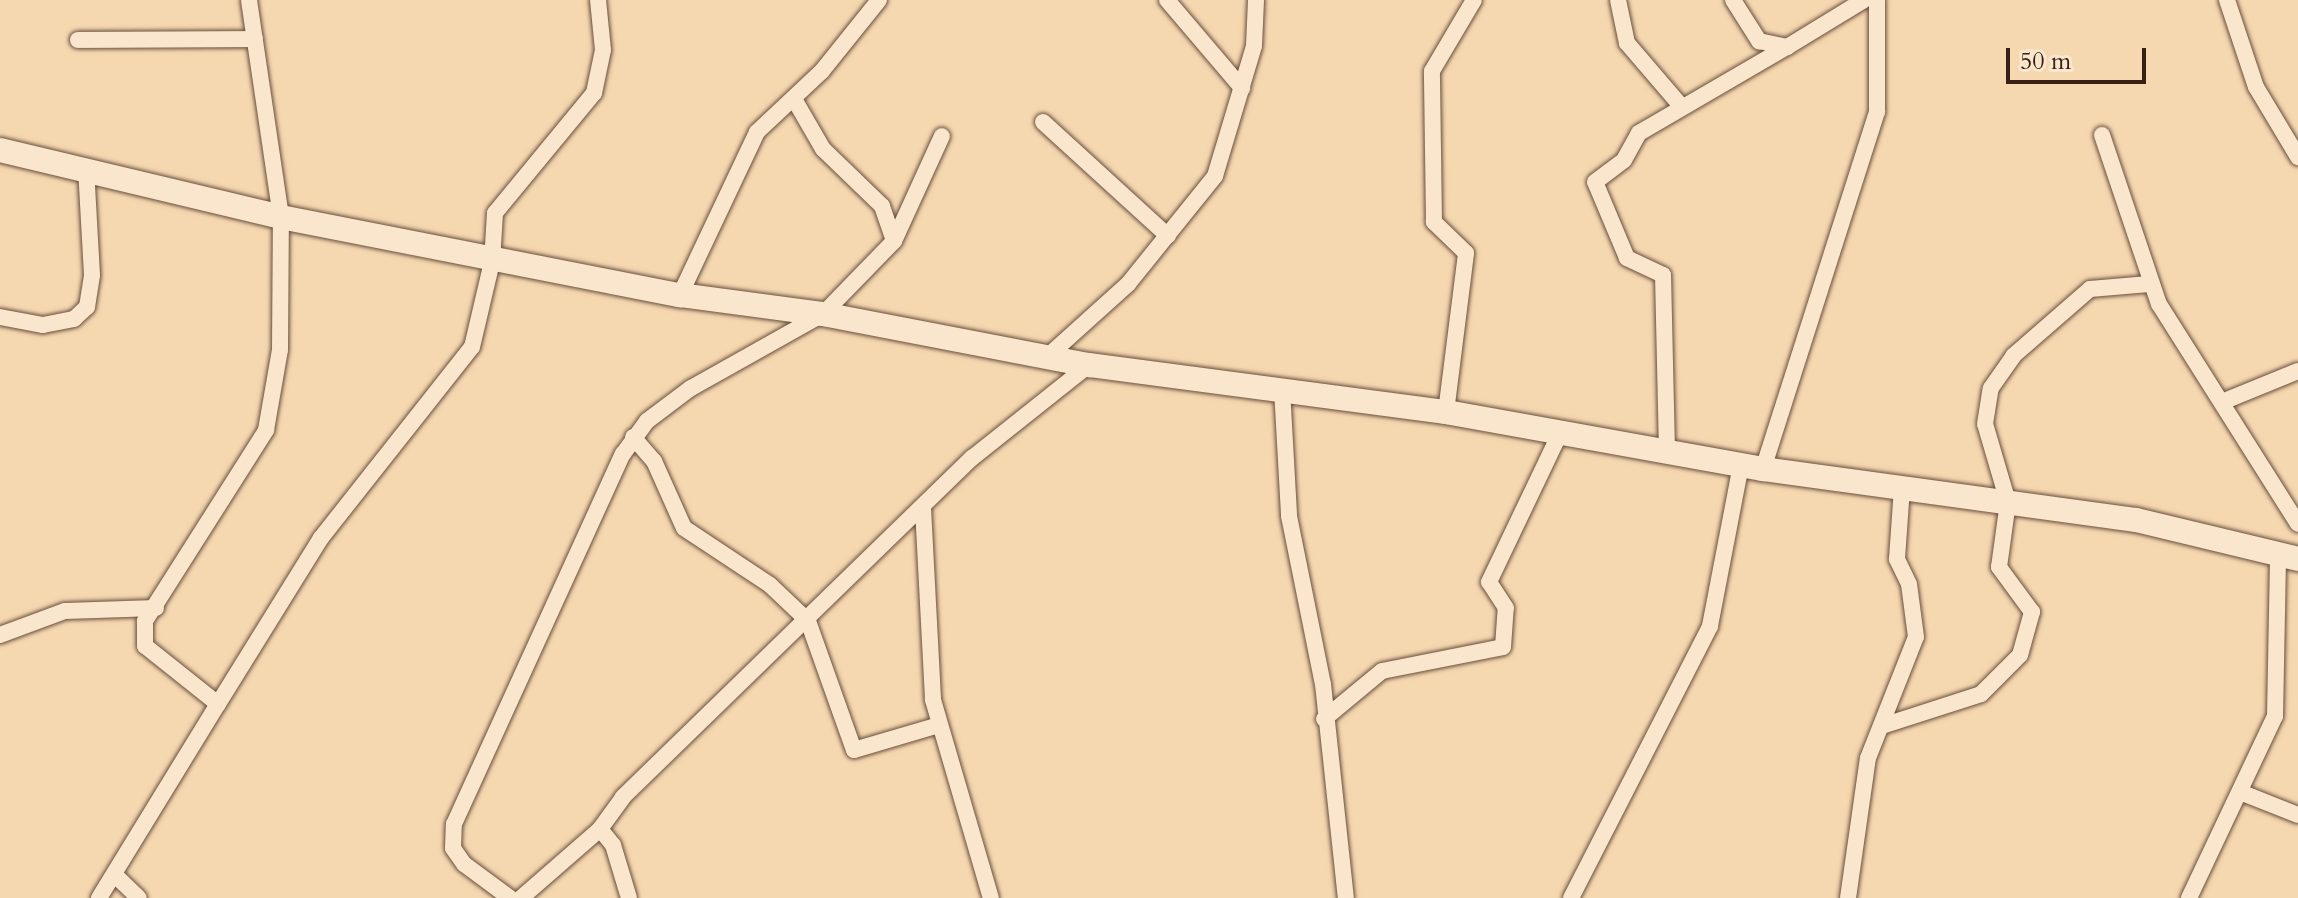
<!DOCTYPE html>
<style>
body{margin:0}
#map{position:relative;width:2298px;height:898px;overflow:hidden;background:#f6d8b0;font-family:Cardo,serif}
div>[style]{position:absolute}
.roads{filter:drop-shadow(0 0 2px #684e3d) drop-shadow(0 0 2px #684e3d)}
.street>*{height:16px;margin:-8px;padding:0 8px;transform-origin:8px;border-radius:8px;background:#f9e6cc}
.secondary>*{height:24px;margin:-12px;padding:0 12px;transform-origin:12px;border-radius:12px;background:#f9e6cc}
span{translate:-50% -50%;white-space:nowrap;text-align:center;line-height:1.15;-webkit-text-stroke:6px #f9e6cc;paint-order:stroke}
.scale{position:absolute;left:2006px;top:48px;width:140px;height:36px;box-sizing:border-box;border:4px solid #382017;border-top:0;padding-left:10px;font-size:24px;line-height:28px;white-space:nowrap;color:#382017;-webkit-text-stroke:6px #f9e6cc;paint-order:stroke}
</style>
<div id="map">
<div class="roads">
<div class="street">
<div style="left:1167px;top:0;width:116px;rotate:49.6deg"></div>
<div style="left:1618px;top:0;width:44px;rotate:78.2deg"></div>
<div style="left:1627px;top:43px;width:83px;rotate:49.4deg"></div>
<div style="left:1733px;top:0;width:49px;rotate:57.6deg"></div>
<div style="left:1759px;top:41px;width:29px;rotate:12deg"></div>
<div style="left:1787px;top:47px;width:90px;rotate:-31.4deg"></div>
<div style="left:2227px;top:0;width:92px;rotate:71.6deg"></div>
<div style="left:2256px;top:87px;width:82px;rotate:59deg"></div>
<div style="left:78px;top:40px;width:177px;rotate:-0.3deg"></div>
<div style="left:1043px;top:122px;width:169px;rotate:42.4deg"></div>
<div style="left:2102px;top:135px;width:178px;rotate:71.4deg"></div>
<div style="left:2159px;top:304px;width:260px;rotate:57.7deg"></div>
<div style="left:895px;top:239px;width:113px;rotate:-65.5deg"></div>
<div style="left:680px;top:295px;width:180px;rotate:-64.7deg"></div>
<div style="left:757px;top:132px;width:89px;rotate:-43.2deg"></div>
<div style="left:822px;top:71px;width:91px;rotate:-51.2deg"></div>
<div style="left:0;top:317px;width:44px;rotate:10.5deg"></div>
<div style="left:43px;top:325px;width:32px;rotate:-11deg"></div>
<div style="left:74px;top:319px;width:18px;rotate:-43deg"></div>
<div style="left:87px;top:307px;width:32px;rotate:-81deg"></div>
<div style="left:92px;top:275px;width:107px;rotate:-93.2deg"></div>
<div style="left:1047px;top:357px;width:109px;rotate:-42deg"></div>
<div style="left:1128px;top:284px;width:139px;rotate:-51.1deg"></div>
<div style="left:1215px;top:176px;width:136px;rotate:-73.3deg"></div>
<div style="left:1254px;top:46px;width:46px;rotate:-87.5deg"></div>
<div style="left:1282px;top:389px;width:127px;rotate:86.8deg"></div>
<div style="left:1289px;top:516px;width:171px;rotate:78.6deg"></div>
<div style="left:1323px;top:684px;width:215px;rotate:83.9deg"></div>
<div style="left:2222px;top:402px;width:82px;rotate:-22.2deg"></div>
<div style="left:1446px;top:412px;width:160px;rotate:-82.8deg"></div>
<div style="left:1466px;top:253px;width:45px;rotate:-135.9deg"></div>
<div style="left:1434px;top:222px;width:151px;rotate:-90.8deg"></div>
<div style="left:1432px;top:71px;width:82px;rotate:-59.4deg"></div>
<div style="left:633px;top:437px;width:32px;rotate:49deg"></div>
<div style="left:654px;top:461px;width:73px;rotate:65.9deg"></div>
<div style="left:684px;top:528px;width:103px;rotate:33.5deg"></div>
<div style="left:770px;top:585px;width:52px;rotate:43.5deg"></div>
<div style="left:808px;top:621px;width:137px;rotate:70.4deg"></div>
<div style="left:854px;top:750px;width:89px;rotate:-16.4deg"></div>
<div style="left:1667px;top:451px;width:176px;rotate:-91.3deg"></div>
<div style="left:1663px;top:275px;width:40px;rotate:-155deg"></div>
<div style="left:1627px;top:258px;width:82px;rotate:-112.8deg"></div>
<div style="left:1595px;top:182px;width:36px;rotate:-37deg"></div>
<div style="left:1624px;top:160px;width:31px;rotate:-61deg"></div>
<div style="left:1639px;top:133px;width:171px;rotate:-30.2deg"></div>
<div style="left:1763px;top:469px;width:375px;rotate:-72.3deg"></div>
<div style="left:1877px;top:112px;width:112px;rotate:-90deg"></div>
<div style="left:923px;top:508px;width:192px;rotate:87deg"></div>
<div style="left:933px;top:700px;width:206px;rotate:73.7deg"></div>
<div style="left:0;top:635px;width:69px;rotate:-20.3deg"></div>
<div style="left:65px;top:611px;width:91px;rotate:-1.9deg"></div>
<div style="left:218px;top:704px;width:195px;rotate:-58.2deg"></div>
<div style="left:321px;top:538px;width:243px;rotate:-51.7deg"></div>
<div style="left:472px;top:347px;width:87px;rotate:-76.8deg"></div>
<div style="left:492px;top:262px;width:49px;rotate:-86.5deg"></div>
<div style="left:495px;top:213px;width:156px;rotate:-50.5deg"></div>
<div style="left:594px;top:93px;width:44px;rotate:-78.2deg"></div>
<div style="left:603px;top:50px;width:50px;rotate:-95.7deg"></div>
<div style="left:1324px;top:719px;width:75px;rotate:-39.6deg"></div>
<div style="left:1382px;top:671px;width:123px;rotate:-11.2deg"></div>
<div style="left:1503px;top:647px;width:39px;rotate:-86deg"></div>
<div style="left:1506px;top:608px;width:31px;rotate:-123deg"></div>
<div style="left:1489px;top:582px;width:167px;rotate:-64.5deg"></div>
<div style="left:1882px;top:726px;width:104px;rotate:-17.9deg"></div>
<div style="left:1981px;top:694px;width:55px;rotate:-45deg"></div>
<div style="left:2020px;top:655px;width:45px;rotate:-74.4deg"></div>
<div style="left:2032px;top:612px;width:56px;rotate:-126.3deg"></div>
<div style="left:1999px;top:567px;width:66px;rotate:-82.1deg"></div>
<div style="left:2008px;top:502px;width:81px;rotate:-106.4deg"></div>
<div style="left:1985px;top:424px;width:36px;rotate:-81deg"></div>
<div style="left:1991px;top:388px;width:39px;rotate:-55deg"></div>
<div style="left:2013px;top:356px;width:102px;rotate:-41deg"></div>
<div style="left:2090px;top:289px;width:59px;rotate:-4.8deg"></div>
<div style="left:2240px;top:792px;width:62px;rotate:21.6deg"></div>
<div style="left:600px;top:829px;width:21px;rotate:51deg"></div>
<div style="left:613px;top:845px;width:55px;rotate:73.2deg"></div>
<div style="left:117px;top:877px;width:30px;rotate:44deg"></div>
<div style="left:99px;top:898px;width:228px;rotate:-58.5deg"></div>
<div style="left:218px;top:704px;width:93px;rotate:-141.5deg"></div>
<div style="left:145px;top:646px;width:25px;rotate:-90deg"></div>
<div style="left:145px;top:621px;width:226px;rotate:-57.6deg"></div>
<div style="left:266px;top:430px;width:81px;rotate:-80.1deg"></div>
<div style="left:280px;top:350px;width:133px;rotate:-89.6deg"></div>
<div style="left:281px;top:217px;width:219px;rotate:-98.4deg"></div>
<div style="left:510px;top:898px;width:57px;rotate:-143.5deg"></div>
<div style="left:464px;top:864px;width:19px;rotate:-125deg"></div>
<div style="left:453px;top:848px;width:24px;rotate:-88deg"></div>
<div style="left:454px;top:824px;width:407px;rotate:-65.5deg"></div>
<div style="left:623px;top:454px;width:41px;rotate:-54deg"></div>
<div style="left:647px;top:421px;width:55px;rotate:-36.9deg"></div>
<div style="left:691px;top:388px;width:151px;rotate:-29.3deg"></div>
<div style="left:823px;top:314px;width:102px;rotate:-45.8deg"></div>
<div style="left:894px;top:241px;width:37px;rotate:-109deg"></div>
<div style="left:882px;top:206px;width:82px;rotate:-136deg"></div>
<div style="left:823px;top:149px;width:58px;rotate:-120.1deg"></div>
<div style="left:521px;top:898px;width:105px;rotate:-41.1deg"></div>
<div style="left:600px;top:829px;width:39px;rotate:-54deg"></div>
<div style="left:623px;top:797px;width:487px;rotate:-44.2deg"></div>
<div style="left:972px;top:458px;width:149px;rotate:-38.5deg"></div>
<div style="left:1571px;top:898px;width:305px;rotate:-62.9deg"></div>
<div style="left:1710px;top:626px;width:164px;rotate:-79.1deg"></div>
<div style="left:1848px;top:898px;width:141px;rotate:-81.9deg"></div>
<div style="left:1868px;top:758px;width:130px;rotate:-68.4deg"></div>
<div style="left:1916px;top:637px;width:53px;rotate:-97.5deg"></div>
<div style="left:1909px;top:584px;width:28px;rotate:-116deg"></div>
<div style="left:1897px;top:559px;width:72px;rotate:-86deg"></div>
<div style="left:2189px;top:898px;width:201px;rotate:-64.7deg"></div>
<div style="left:2275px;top:716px;width:163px;rotate:-88.9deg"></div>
</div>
<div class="secondary">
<div style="left:0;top:150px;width:289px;rotate:13.4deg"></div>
<div style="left:281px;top:217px;width:407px;rotate:11.1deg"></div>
<div style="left:680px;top:295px;width:144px;rotate:7.6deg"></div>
<div style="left:823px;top:314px;width:271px;rotate:10.9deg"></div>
<div style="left:1089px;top:365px;width:360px;rotate:7.5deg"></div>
<div style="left:1446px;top:412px;width:322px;rotate:10.2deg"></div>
<div style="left:1763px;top:469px;width:376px;rotate:7.8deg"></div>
<div style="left:2136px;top:520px;width:167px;rotate:13.5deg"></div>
</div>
</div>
<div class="scale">50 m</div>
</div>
